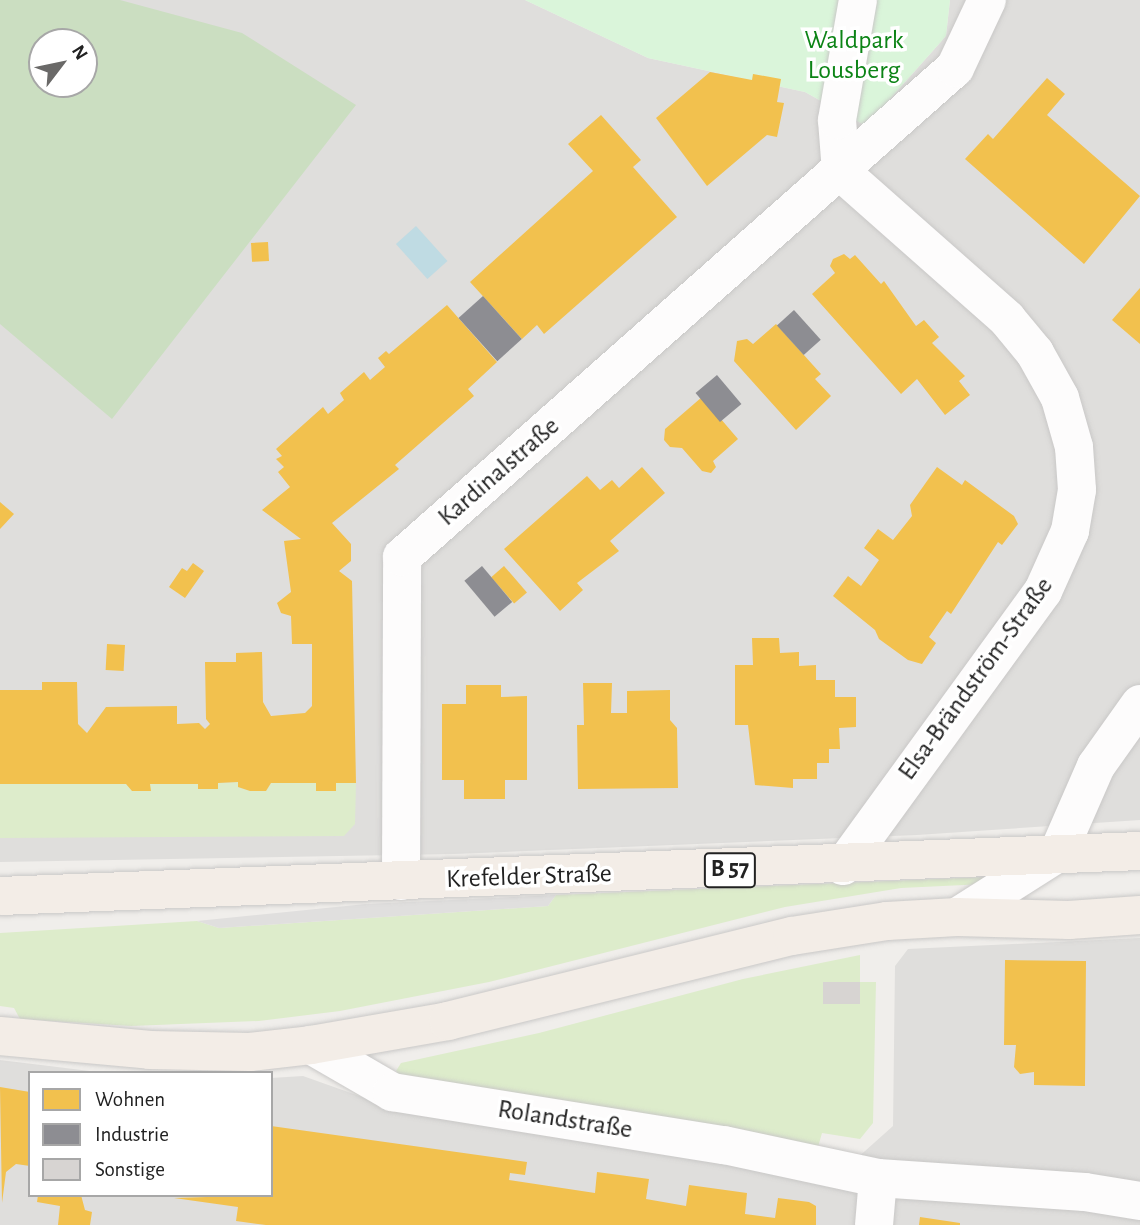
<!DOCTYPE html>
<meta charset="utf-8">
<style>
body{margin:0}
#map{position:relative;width:1140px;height:1225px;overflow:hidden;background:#f0eeeb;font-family:"Alegreya Sans",sans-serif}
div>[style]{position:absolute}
.residential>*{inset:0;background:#dfdedc}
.grass>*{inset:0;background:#ddeccb}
.forest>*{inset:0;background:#cbdec1}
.park>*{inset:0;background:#daf5da}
.parking>*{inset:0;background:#e0dfde}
.water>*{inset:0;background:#bfdbe3;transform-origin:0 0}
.homes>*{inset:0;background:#f2c14e;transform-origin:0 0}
.industry>*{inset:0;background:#8d8d92;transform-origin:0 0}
.building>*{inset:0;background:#d7d4d2;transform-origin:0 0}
.roads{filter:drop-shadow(0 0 2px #c9c8c7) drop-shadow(0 0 2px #c9c8c7)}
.minor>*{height:38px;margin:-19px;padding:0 19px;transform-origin:19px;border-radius:19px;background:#fdfcfc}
.major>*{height:38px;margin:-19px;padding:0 19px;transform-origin:19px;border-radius:19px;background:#f3ede7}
span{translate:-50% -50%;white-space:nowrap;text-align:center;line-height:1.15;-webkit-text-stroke:7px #fff;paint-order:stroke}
.shield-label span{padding:2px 5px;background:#fff;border:2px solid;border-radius:5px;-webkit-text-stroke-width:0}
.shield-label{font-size:24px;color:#222;font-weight:700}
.park-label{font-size:26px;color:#0c8416}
.street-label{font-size:26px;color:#222}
.legend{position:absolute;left:28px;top:1071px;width:245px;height:126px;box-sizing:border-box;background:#fff;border:2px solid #a7a7a7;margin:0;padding:9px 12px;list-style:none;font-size:21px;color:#222}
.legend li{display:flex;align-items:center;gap:14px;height:35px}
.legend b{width:35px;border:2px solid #a7a7a7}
.north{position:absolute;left:28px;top:28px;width:70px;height:70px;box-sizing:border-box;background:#fff;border:2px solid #a7a7a7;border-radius:50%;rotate:58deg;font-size:19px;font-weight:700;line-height:28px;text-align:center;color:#222}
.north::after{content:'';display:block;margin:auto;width:24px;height:32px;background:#6a6968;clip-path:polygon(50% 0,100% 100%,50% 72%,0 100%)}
</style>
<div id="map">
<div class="residential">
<div style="clip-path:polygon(evenodd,0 0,525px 0,648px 58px,805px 92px,866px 126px,946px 36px,950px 0,1140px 0,1140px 820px,917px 835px,454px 854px,0 862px,0 0,42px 42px,84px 42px,84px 84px,42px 84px,42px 42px)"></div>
<div style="clip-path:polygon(1140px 938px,1140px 1225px,0 1225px,0 1060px,106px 1073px,30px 1073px,30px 1195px,271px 1195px,271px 1078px,303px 1076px,379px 1103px,753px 1163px,827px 1185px,893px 1126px,895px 966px,908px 949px)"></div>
</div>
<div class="grass">
<div style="clip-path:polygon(238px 782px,238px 787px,250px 791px,266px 791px,271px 783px,316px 783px,316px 791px,335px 791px,336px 783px,356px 783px,355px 824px,344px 836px,0 838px,0 784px,126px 784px,133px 791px,150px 791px,150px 784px,198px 784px,218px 789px,218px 783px)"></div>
<div style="clip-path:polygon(985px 877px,985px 884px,901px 888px,785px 907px,489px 982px,340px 1011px,259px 1021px,131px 1026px,20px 1019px,14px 1008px,0 1006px,0 933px,197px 921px,219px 928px,548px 906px,556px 895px)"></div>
<div style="clip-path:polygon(860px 955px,860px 982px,876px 982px,873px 1123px,860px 1139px,822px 1133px,818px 1147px,400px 1077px,396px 1071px,401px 1063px,539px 1033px,743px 979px)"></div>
</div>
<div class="forest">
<div style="clip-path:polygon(evenodd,0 0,120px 0,242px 33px,356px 105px,112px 419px,0 324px,0 0,42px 42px,84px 42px,84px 84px,42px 84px,42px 42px)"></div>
</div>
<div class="park">
<div style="clip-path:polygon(525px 0,950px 0,946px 36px,866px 126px,805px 92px,648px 58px)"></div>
</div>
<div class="parking">
<div style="clip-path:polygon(556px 895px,548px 906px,219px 928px,197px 921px,366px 904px)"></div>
</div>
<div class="water">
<div style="left:416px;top:226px;width:47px;height:27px;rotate:48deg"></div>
</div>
<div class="homes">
<div style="clip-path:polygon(710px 72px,752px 80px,753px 74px,781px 79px,777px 102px,784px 103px,777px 137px,767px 135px,707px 186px,656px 118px)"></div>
<div style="clip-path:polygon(1047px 78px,1065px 94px,1047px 115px,1140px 196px,1084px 264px,965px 159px,988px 134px,993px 139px)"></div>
<div style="clip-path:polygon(601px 115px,641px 160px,633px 167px,677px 217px,544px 334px,537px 325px,522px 339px,470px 282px,593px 171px,568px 144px)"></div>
<div style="left:268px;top:242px;width:19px;height:17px;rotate:87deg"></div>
<div style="clip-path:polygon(844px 254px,850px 259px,855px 255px,881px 284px,884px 281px,916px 326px,924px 320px,939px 337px,932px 343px,965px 376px,959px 381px,970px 395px,945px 415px,917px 379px,901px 394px,812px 294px,835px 273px,830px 266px,833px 259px)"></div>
<div style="clip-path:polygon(1140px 288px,1140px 344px,1112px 320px)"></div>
<div style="clip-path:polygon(447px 305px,497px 362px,468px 389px,474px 396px,395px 465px,399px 469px,332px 523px,351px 544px,351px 561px,339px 571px,352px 581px,356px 783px,336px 783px,336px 791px,316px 791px,316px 783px,271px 783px,266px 791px,250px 791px,238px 787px,238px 782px,218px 783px,218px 789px,198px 789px,198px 784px,150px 784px,151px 791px,132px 791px,126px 784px,0 784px,0 690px,42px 690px,42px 682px,77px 682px,78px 724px,87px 733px,106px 707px,177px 706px,177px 724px,199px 723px,205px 729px,210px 724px,206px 719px,205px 662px,236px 662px,236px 653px,262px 652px,263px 702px,271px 716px,305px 713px,312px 706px,312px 644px,292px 644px,291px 616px,281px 613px,277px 603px,291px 592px,284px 541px,301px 539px,262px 510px,290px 487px,278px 472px,284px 467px,276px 459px,282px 456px,276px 449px,323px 407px,328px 414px,344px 400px,340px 393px,364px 372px,370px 380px,385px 367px,378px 358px,386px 351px,389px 354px)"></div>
<div style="clip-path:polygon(776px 324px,821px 374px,815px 379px,831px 396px,796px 430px,734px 361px,737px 341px,747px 339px,753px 344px)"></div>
<div style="clip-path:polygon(702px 397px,738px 439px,713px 461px,716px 467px,711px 473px,702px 471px,682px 448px,670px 447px,664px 440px,665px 429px)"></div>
<div style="clip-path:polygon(642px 467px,665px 493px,610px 541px,619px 551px,577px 583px,583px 590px,560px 611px,504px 549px,587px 476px,600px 490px,612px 480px,619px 488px)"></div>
<div style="clip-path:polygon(937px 467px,962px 485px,965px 480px,1014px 516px,1018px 524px,1002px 545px,998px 542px,951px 614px,947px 611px,929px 637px,936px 643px,922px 664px,908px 660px,879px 639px,875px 630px,833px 596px,848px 576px,861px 586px,879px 560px,864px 548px,878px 529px,893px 540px,912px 516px,910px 505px)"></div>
<div style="clip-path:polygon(0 502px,14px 514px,0 529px)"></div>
<div style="clip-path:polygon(193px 563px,204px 571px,185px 598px,169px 587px,182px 568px,187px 571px)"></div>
<div style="left:504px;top:566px;width:35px;height:17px;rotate:49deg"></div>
<div style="clip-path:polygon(752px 638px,779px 638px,780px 653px,799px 652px,799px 666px,816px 665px,816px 680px,835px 680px,835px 697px,856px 697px,856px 727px,839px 728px,840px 749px,829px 749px,829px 763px,817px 763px,817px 779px,793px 779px,793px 788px,755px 785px,748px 725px,735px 725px,735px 665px,753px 665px)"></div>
<div style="left:107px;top:644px;width:18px;height:26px;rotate:3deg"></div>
<div style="clip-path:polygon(583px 683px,612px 683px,611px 713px,627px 713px,627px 691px,670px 690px,670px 720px,677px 728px,678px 788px,578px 789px,577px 725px,584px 725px)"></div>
<div style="clip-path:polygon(466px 685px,501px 685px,501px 697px,527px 696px,527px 780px,505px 780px,505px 799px,464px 799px,464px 780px,442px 780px,442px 704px,466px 704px)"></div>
<div style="clip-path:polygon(1005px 960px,1086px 961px,1085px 1086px,1034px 1085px,1034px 1072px,1020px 1074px,1014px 1067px,1016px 1045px,1004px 1045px)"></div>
<div style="clip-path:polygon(0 1087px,30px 1092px,30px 1166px,16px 1164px,6px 1172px,2px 1203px)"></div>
<div style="clip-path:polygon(271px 1126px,527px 1162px,525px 1175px,510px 1173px,509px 1180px,595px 1193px,597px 1172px,649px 1179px,646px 1199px,686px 1206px,689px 1185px,747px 1193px,745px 1214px,775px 1218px,778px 1198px,809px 1202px,816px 1206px,816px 1225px,266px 1225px,236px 1221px,238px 1207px,174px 1198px,271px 1195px)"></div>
<div style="clip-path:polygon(38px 1195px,81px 1195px,85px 1210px,92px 1212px,90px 1225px,58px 1225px,60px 1206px,37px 1202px)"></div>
<div style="clip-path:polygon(920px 1217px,960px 1223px,960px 1225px,919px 1225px)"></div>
</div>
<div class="industry">
<div style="left:483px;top:296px;width:58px;height:33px;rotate:48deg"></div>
<div style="left:794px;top:310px;width:40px;height:23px;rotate:48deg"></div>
<div style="left:717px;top:375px;width:38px;height:28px;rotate:50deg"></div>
<div style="left:482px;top:566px;width:47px;height:23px;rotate:50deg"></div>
</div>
<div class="building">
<div style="left:823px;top:982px;width:37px;height:22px"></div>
</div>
<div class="roads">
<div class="minor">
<div style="left:841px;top:172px;width:222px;rotate:41.5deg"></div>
<div style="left:1007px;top:319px;width:44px;rotate:50.5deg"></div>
<div style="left:1035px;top:353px;width:51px;rotate:60.9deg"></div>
<div style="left:1060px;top:398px;width:51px;rotate:74.1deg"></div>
<div style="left:1074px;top:447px;width:43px;rotate:86deg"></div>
<div style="left:1077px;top:490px;width:42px;rotate:99.7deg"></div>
<div style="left:1070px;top:531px;width:66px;rotate:114.2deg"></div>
<div style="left:1043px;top:591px;width:340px;rotate:126deg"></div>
<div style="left:841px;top:172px;width:52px;rotate:-94.4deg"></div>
<div style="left:837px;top:120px;width:122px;rotate:-80.1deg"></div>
<div style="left:401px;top:881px;width:324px;rotate:-89.8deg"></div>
<div style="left:402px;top:557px;width:738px;rotate:-41.49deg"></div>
<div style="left:955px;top:68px;width:75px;rotate:-64.8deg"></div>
<div style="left:957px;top:917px;width:120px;rotate:-32.4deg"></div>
<div style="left:1058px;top:853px;width:95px;rotate:-66.4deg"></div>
<div style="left:1096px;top:766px;width:76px;rotate:-54.6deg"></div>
<div style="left:311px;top:1045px;width:94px;rotate:30.1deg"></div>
<div style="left:392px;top:1092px;width:336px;rotate:9.1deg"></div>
<div style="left:724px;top:1145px;width:157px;rotate:12.1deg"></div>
<div style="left:878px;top:1178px;width:207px;rotate:3.9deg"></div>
<div style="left:1085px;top:1192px;width:56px;rotate:9.3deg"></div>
<div style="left:874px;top:1225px;width:47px;rotate:-85.1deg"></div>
</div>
<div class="major">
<div style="left:0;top:896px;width:1141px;rotate:-2.26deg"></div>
<div style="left:0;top:1036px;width:151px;rotate:5.3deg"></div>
<div style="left:150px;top:1050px;width:100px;rotate:1.1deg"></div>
<div style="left:250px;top:1052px;width:61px;rotate:-6.5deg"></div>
<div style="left:311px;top:1045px;width:139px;rotate:-9.9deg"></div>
<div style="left:448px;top:1021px;width:354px;rotate:-13.9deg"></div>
<div style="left:792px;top:936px;width:96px;rotate:-9deg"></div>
<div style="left:887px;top:921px;width:70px;rotate:-3.3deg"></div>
<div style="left:957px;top:917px;width:112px;rotate:1.5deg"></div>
<div style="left:1069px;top:920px;width:71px;rotate:-4deg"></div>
</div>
</div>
<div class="shield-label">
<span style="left:730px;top:870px">B 57</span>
</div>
<div class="park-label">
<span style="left:854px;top:56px">Waldpark<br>Lousberg</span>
</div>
<div class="street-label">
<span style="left:499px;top:472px;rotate:-41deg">Kardinalstraße</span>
<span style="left:976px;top:679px;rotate:-54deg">Elsa-Brändström-Straße</span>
<span style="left:529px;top:877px;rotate:-2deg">Krefelder Straße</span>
<span style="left:565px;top:1120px;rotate:9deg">Rolandstraße</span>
</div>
<ul class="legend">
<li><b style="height:19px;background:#f2c14e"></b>Wohnen</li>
<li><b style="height:19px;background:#8d8d92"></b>Industrie</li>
<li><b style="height:19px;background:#d7d4d2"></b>Sonstige</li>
</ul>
<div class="north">N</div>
</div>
